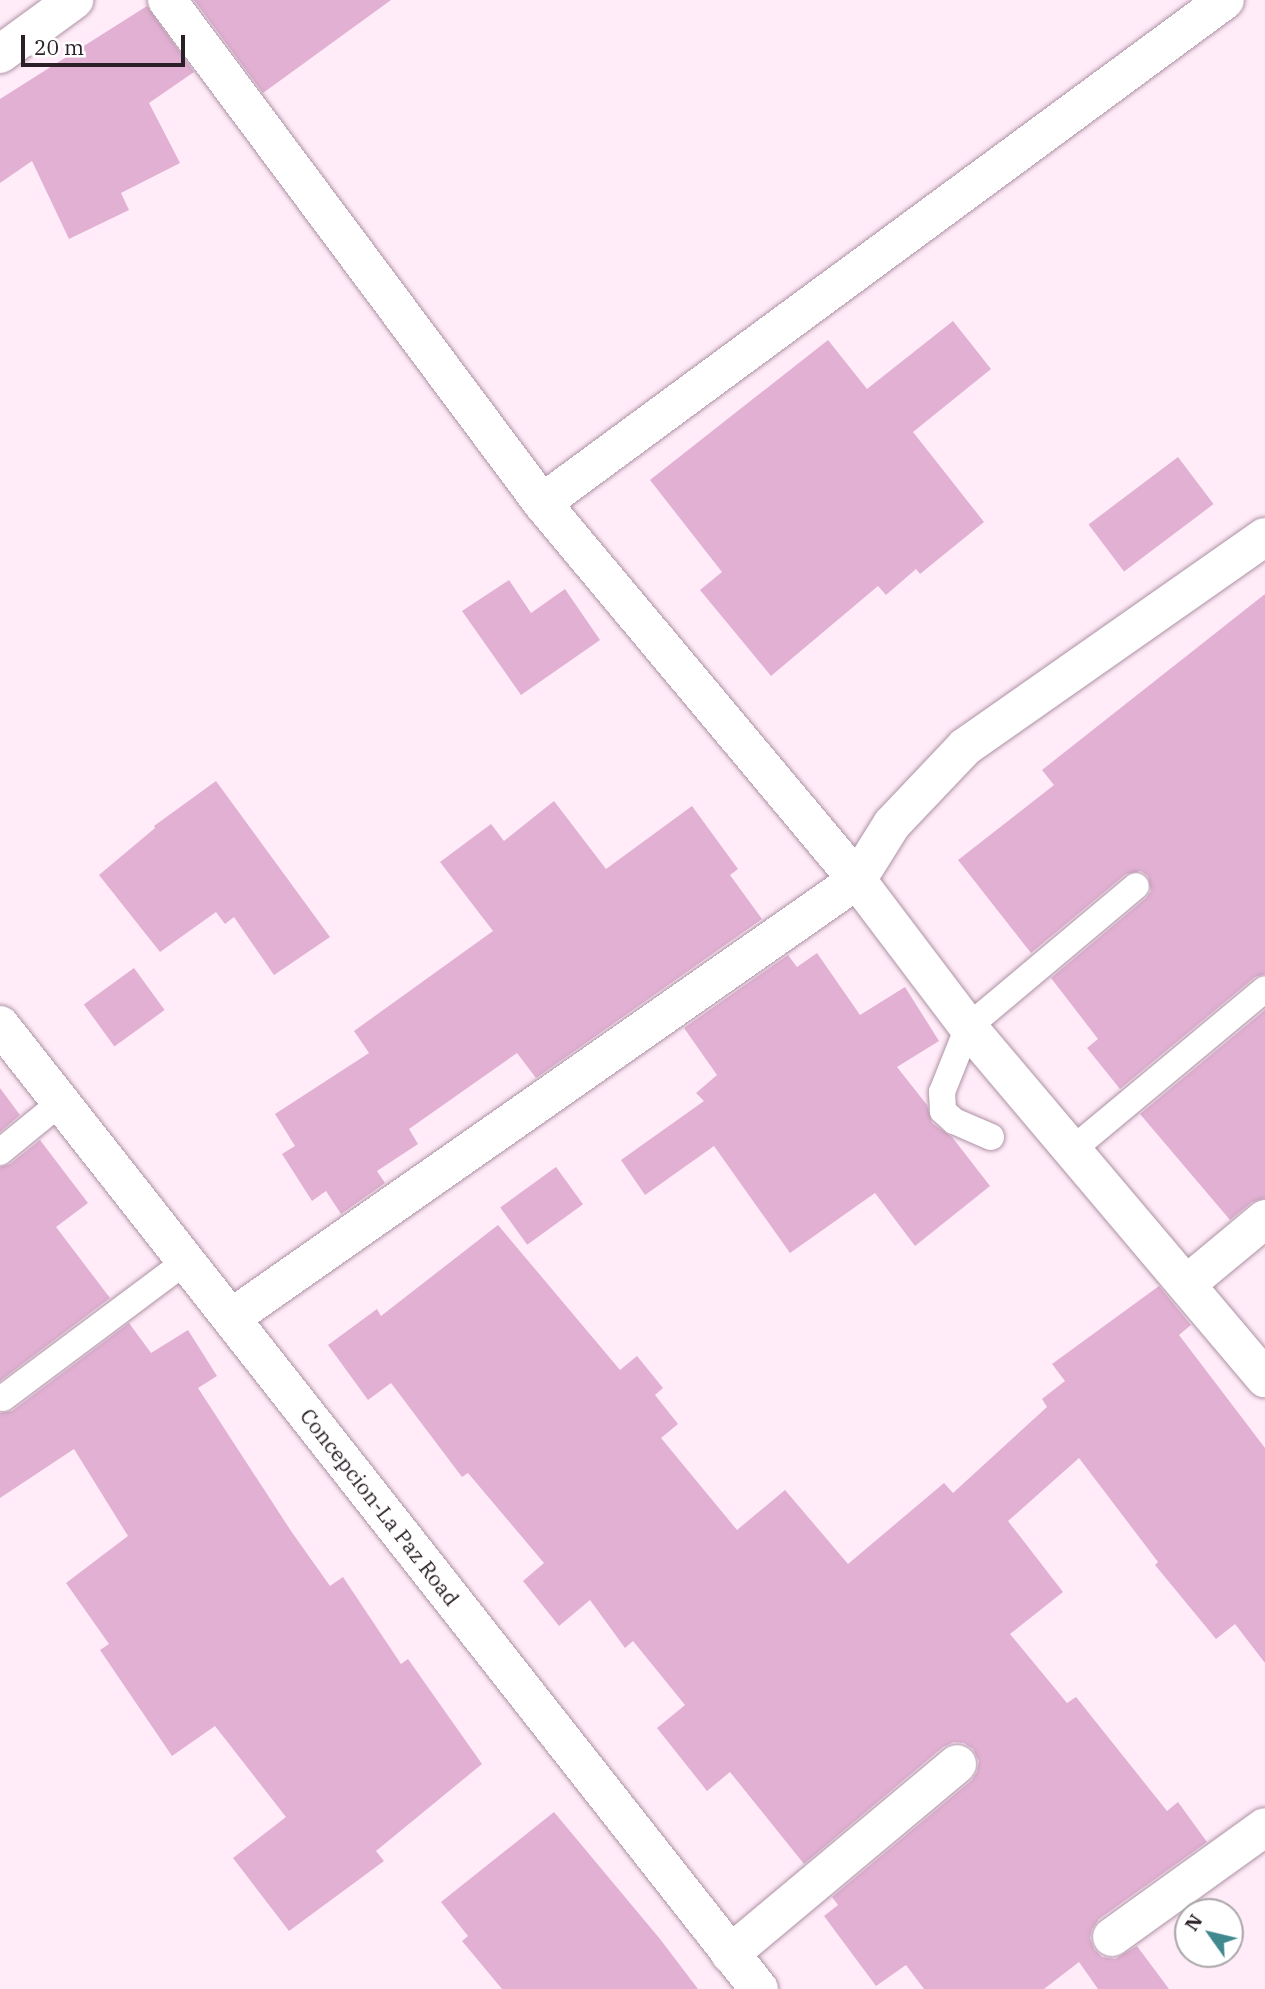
<!DOCTYPE html>
<style>
body{margin:0}
#map{position:relative;width:1265px;height:1989px;overflow:hidden;background:#ffecf8;font-family:"IBM Plex Serif",serif}
div>[style]{position:absolute}
.building>*{inset:0;background:#e1b0d2;transform-origin:0 0}
.roads{filter:drop-shadow(0 0 2px #ae92a5) drop-shadow(0 0 2px #ae92a5)}
.lane>*{height:26px;margin:-13px;padding:0 13px;transform-origin:13px;border-radius:13px;background:#fff}
.street>*{height:38px;margin:-19px;padding:0 19px;transform-origin:19px;border-radius:19px;background:#fff}
.secondary>*{height:38px;margin:-19px;padding:0 19px;transform-origin:19px;border-radius:19px;background:#fff}
span{translate:-50% -50%;white-space:nowrap;text-align:center;line-height:1.15;-webkit-text-stroke:5px #fff;paint-order:stroke}
.street-label{font-size:21px;color:#2b2027}
.north{position:absolute;left:1174px;top:1898px;width:70px;height:70px;box-sizing:border-box;background:#fff;border:2px solid #aaa6a9;border-radius:50%;rotate:304deg;font-size:19px;font-weight:700;line-height:28px;text-align:center;color:#2b2027}
.north::after{content:'';display:block;margin:auto;width:24px;height:32px;background:#41898f;clip-path:polygon(50% 0,100% 100%,50% 72%,0 100%)}
.scale{position:absolute;left:21px;top:35px;width:164px;height:32px;box-sizing:border-box;border:4px solid #2b2027;border-top:0;padding-left:9px;font-size:21px;line-height:24px;white-space:nowrap;color:#2b2027;-webkit-text-stroke:5px #fff;paint-order:stroke}
</style>
<div id="map">
<div class="building">
<div style="clip-path:polygon(194px 0,391px 0,263px 93px)"></div>
<div style="clip-path:polygon(147px 6px,194px 72px,149px 103px,180px 163px,121px 193px,129px 210px,69px 239px,32px 161px,0 183px,0 99px)"></div>
<div style="clip-path:polygon(953px 321px,991px 369px,913px 432px,984px 522px,920px 574px,916px 569px,886px 595px,878px 586px,771px 676px,700px 590px,722px 572px,650px 480px,828px 340px,867px 389px)"></div>
<div style="left:1178px;top:457px;width:59px;height:112px;rotate:53deg"></div>
<div style="clip-path:polygon(509px 580px,531px 613px,565px 589px,600px 640px,521px 695px,462px 611px)"></div>
<div style="clip-path:polygon(1265px 594px,1265px 974px,1255px 977px,1120px 1089px,1087px 1048px,1098px 1039px,1051px 978px,1146px 898px,1151px 891px,1148px 876px,1141px 871px,1126px 874px,1031px 953px,958px 860px,1054px 785px,1042px 770px)"></div>
<div style="clip-path:polygon(216px 781px,330px 937px,274px 975px,234px 917px,225px 924px,216px 912px,160px 952px,99px 875px,155px 828px,154px 826px)"></div>
<div style="clip-path:polygon(554px 801px,606px 869px,692px 806px,738px 869px,730px 875px,762px 919px,536px 1078px,517px 1053px,409px 1129px,418px 1144px,377px 1171px,385px 1183px,341px 1214px,326px 1191px,312px 1201px,282px 1154px,295px 1146px,275px 1114px,369px 1053px,354px 1031px,493px 931px,440px 862px,491px 824px,504px 841px)"></div>
<div style="clip-path:polygon(817px 953px,860px 1015px,905px 987px,939px 1041px,897px 1067px,927px 1105px,932px 1123px,952px 1137px,990px 1186px,915px 1246px,875px 1193px,790px 1253px,714px 1146px,645px 1195px,621px 1160px,704px 1101px,696px 1093px,717px 1075px,684px 1028px,788px 955px,797px 967px)"></div>
<div style="left:134px;top:968px;width:52px;height:62px;rotate:54deg"></div>
<div style="clip-path:polygon(1265px 1010px,1265px 1198px,1252px 1202px,1230px 1220px,1140px 1114px)"></div>
<div style="clip-path:polygon(0 1088px,20px 1115px,0 1132px)"></div>
<div style="clip-path:polygon(40px 1140px,88px 1203px,56px 1227px,110px 1298px,0 1381px,0 1167px,10px 1164px)"></div>
<div style="left:556px;top:1167px;width:46px;height:69px;rotate:54deg"></div>
<div style="clip-path:polygon(498px 1225px,620px 1370px,637px 1356px,663px 1388px,655px 1395px,678px 1424px,661px 1438px,737px 1530px,785px 1490px,848px 1564px,944px 1483px,953px 1493px,1047px 1407px,1042px 1399px,1065px 1381px,1052px 1364px,1159px 1286px,1191px 1325px,1179px 1335px,1265px 1448px,1265px 1663px,1235px 1624px,1216px 1639px,1155px 1565px,1158px 1562px,1079px 1458px,1008px 1521px,1063px 1592px,1010px 1634px,1067px 1703px,1076px 1697px,1167px 1811px,1178px 1802px,1207px 1842px,1099px 1919px,1092px 1929px,1090px 1938px,1094px 1949px,1102px 1957px,1115px 1959px,1137px 1946px,1169px 1989px,1098px 1989px,1079px 1962px,1044px 1989px,924px 1989px,906px 1965px,876px 1986px,824px 1916px,838px 1905px,832px 1897px,972px 1780px,977px 1772px,979px 1761px,973px 1749px,964px 1743px,954px 1742px,943px 1747px,804px 1864px,730px 1772px,707px 1791px,657px 1728px,685px 1705px,633px 1641px,625px 1648px,590px 1600px,559px 1626px,523px 1581px,544px 1563px,468px 1473px,462px 1477px,391px 1383px,368px 1400px,328px 1345px,377px 1309px,381px 1316px)"></div>
<div style="clip-path:polygon(129px 1323px,151px 1353px,188px 1330px,217px 1376px,198px 1388px,291px 1531px,330px 1586px,343px 1577px,401px 1664px,408px 1659px,482px 1764px,376px 1851px,384px 1861px,289px 1931px,233px 1858px,286px 1817px,215px 1726px,172px 1756px,100px 1650px,109px 1644px,66px 1583px,128px 1536px,74px 1449px,0 1498px,0 1413px,12px 1411px)"></div>
<div style="clip-path:polygon(554px 1812px,660px 1939px,698px 1989px,502px 1989px,462px 1941px,468px 1936px,441px 1902px)"></div>
</div>
<div class="roads">
<div class="lane">
<div style="left:991px;top:1137px;width:40px;rotate:-156.6deg"></div>
<div style="left:954px;top:1121px;width:15px;rotate:-138deg"></div>
<div style="left:943px;top:1111px;width:19px;rotate:-93deg"></div>
<div style="left:942px;top:1092px;width:70px;rotate:-68.2deg"></div>
<div style="left:968px;top:1027px;width:219px;rotate:-40deg"></div>
<div style="left:1072px;top:1150px;width:251px;rotate:-39.8deg"></div>
<div style="left:0;top:1152px;width:79px;rotate:-39.3deg"></div>
<div style="left:3px;top:1398px;width:229px;rotate:-36.8deg"></div>
</div>
<div class="street">
<div style="left:167px;top:0;width:627px;rotate:53.29deg"></div>
<div style="left:542px;top:503px;width:491px;rotate:50.1deg"></div>
<div style="left:857px;top:880px;width:184px;rotate:52.9deg"></div>
<div style="left:968px;top:1027px;width:460px;rotate:49.8deg"></div>
<div style="left:0;top:54px;width:92px;rotate:-36.1deg"></div>
<div style="left:542px;top:503px;width:848px;rotate:-36.37deg"></div>
<div style="left:1188px;top:1283px;width:100px;rotate:-39.7deg"></div>
<div style="left:231px;top:1318px;width:764px;rotate:-34.98deg"></div>
<div style="left:857px;top:880px;width:66px;rotate:-58deg"></div>
<div style="left:892px;top:824px;width:106px;rotate:-46.5deg"></div>
<div style="left:965px;top:747px;width:366px;rotate:-35deg"></div>
<div style="left:1112px;top:1937px;width:188px;rotate:-35.7deg"></div>
<div style="left:730px;top:1954px;width:296px;rotate:-39.9deg"></div>
</div>
<div class="secondary">
<div style="left:0;top:1025px;width:1227px;rotate:51.79deg"></div>
</div>
</div>
<div class="street-label">
<span style="left:380px;top:1507px;rotate:52deg">Concepcion-La Paz Road</span>
</div>
<div class="north">N</div>
<div class="scale">20 m</div>
</div>
